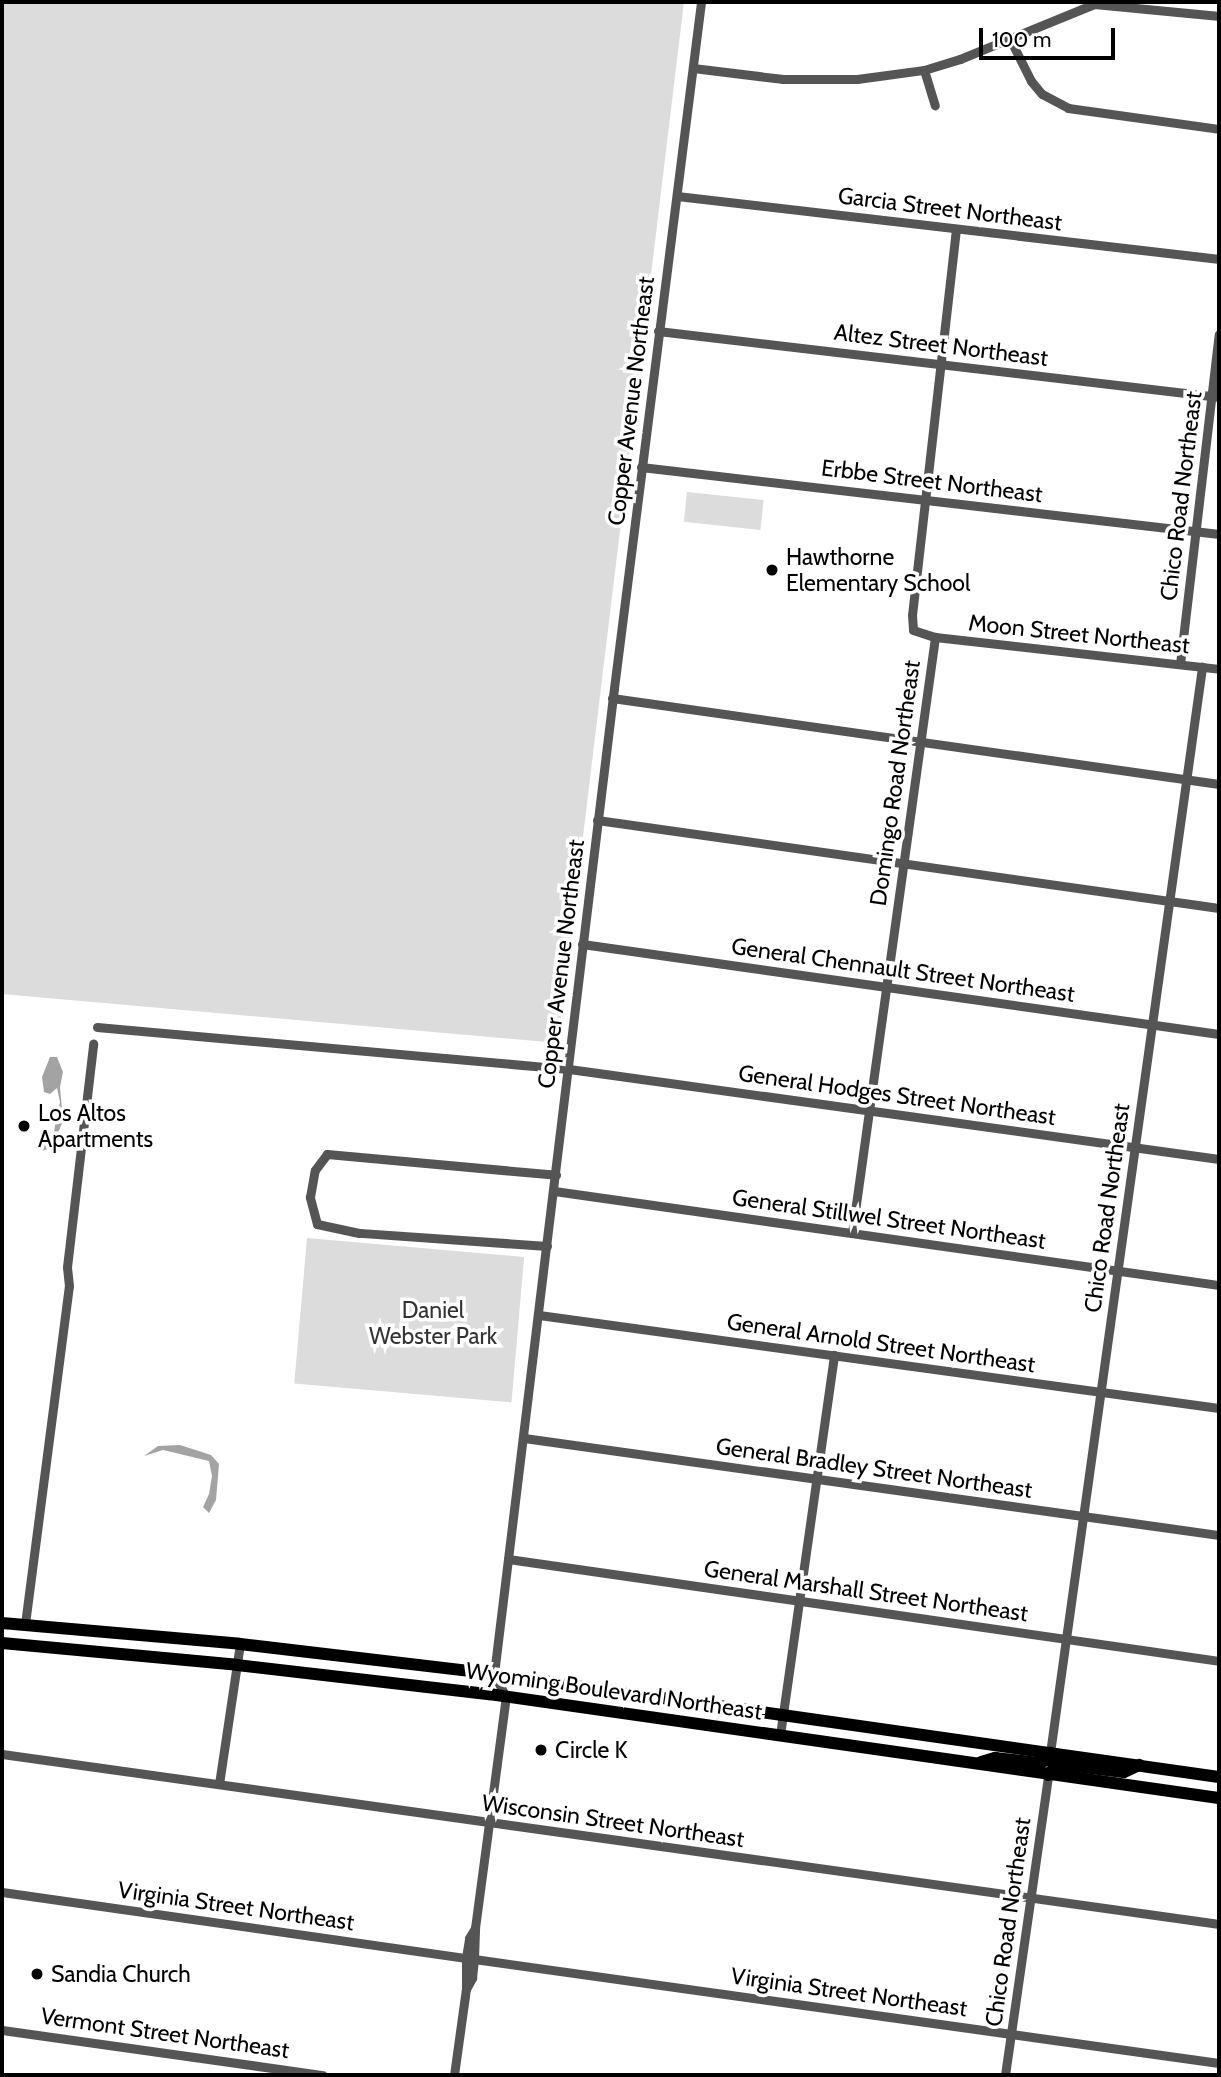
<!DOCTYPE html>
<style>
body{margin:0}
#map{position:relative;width:1221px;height:2077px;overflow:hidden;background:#fff;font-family:Cabin,sans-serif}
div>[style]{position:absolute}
.green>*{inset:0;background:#dcdcdc;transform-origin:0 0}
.water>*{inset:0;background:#a3a3a3}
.minor>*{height:9px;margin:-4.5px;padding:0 4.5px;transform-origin:4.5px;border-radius:4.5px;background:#555}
.major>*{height:12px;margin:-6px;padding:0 6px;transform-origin:6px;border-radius:6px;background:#000}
.dots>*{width:19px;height:19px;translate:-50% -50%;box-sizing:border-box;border:4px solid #fff;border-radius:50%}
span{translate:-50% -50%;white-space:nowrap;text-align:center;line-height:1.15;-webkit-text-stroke:7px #fff;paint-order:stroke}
.street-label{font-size:23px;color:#000}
.poi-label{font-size:23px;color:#000}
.left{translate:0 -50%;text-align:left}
.park-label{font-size:23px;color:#333}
.frame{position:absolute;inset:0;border:4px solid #000;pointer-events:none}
.scale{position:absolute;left:979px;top:28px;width:136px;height:32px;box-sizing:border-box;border:4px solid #000;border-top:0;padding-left:9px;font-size:21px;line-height:24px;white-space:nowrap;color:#000;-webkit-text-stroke:5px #fff;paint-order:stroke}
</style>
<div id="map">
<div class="green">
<div style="clip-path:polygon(4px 2px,684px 2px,558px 1043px,2px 994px)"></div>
<div style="left:687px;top:492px;width:77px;height:30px;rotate:6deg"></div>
<div style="left:307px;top:1238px;width:218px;height:146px;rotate:5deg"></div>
</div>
<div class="water">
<div style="clip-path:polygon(50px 1057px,57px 1057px,63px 1072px,60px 1087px,63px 1121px,54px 1142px,60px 1149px,57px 1156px,50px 1148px,42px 1151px,41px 1148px,42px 1144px,52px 1141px,60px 1102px,57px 1088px,50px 1094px,44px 1092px,42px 1077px)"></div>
<div style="clip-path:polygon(180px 1445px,211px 1455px,219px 1464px,216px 1500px,209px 1513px,203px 1507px,209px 1494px,212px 1476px,209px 1461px,163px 1450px,144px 1456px,158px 1446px)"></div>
</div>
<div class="minor">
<div style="left:1010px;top:39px;width:47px;rotate:63.4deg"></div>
<div style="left:1031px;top:81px;width:17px;rotate:50deg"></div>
<div style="left:1042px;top:94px;width:30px;rotate:28deg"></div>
<div style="left:1068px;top:108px;width:152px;rotate:7.9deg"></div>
<div style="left:693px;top:68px;width:91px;rotate:7deg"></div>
<div style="left:783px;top:79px;width:74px"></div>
<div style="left:857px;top:79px;width:68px;rotate:-7.7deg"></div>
<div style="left:924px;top:70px;width:38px;rotate:-17deg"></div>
<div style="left:960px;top:59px;width:145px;rotate:-22.3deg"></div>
<div style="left:1094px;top:4px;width:126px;rotate:5.5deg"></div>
<div style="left:924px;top:70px;width:37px;rotate:73deg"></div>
<div style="left:677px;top:196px;width:546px;rotate:6.63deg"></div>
<div style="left:956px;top:229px;width:388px;rotate:96.5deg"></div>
<div style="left:912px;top:615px;width:15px;rotate:86deg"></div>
<div style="left:913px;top:630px;width:23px;rotate:18deg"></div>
<div style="left:935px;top:637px;width:286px;rotate:6.4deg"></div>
<div style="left:658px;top:331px;width:565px;rotate:6.71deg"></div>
<div style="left:641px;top:467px;width:582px;rotate:6.61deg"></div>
<div style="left:1180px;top:664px;width:332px;rotate:-83.3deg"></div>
<div style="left:612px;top:698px;width:613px;rotate:8.06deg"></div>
<div style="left:597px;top:820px;width:628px;rotate:8.05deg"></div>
<div style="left:582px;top:944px;width:643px;rotate:8.04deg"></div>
<div style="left:97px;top:1027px;width:474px;rotate:5.1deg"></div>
<div style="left:569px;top:1069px;width:656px;rotate:7.88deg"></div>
<div style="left:554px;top:1191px;width:672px;rotate:8.05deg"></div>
<div style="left:852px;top:1233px;width:602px;rotate:-82.07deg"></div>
<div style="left:547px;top:1246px;width:188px;rotate:-176deg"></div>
<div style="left:359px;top:1233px;width:43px;rotate:-167.9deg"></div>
<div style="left:317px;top:1224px;width:28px;rotate:-105deg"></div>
<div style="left:310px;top:1197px;width:27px;rotate:-80deg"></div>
<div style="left:315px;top:1170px;width:20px;rotate:-53deg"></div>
<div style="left:327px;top:1154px;width:230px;rotate:5.2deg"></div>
<div style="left:539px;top:1315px;width:686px;rotate:7.79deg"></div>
<div style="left:524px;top:1438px;width:702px;rotate:7.95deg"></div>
<div style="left:508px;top:1559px;width:718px;rotate:8.16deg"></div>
<div style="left:25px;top:1624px;width:341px;rotate:-82.6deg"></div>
<div style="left:69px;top:1286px;width:19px;rotate:-96deg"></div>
<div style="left:67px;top:1267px;width:225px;rotate:-83.3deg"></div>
<div style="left:780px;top:1735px;width:384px;rotate:-81.9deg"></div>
<div style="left:1050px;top:1753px;width:1097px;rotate:-82.03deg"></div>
<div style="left:2px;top:1754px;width:1229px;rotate:7.95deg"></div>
<div style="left:219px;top:1784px;width:142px;rotate:-81.5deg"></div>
<div style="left:2px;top:1892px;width:469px;rotate:8.1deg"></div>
<div style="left:474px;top:1959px;width:752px;rotate:7.95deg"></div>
<div style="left:466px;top:1989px;width:13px;rotate:-61deg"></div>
<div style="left:472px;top:1978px;width:19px;rotate:-84deg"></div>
<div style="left:474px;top:1959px;width:31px;rotate:-88deg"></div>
<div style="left:475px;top:1928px;width:233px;rotate:-82.4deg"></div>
<div style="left:506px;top:1697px;width:26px;rotate:-118deg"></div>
<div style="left:494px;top:1674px;width:993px;rotate:-83.06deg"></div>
<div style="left:614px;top:688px;width:691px;rotate:-82.77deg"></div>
<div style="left:2px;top:2030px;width:324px;rotate:8deg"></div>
<div style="left:454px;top:2075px;width:87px;rotate:-82.1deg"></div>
<div style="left:466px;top:1989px;width:31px;rotate:-90deg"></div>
<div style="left:466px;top:1958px;width:20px;rotate:-81deg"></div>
<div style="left:469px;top:1938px;width:12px;rotate:-59deg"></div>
<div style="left:1005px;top:2075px;width:303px;rotate:-81.8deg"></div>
</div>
<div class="major">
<div style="left:2px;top:1623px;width:239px;rotate:5deg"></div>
<div style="left:240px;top:1644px;width:256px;rotate:6.7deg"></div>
<div style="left:494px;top:1674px;width:732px;rotate:8.09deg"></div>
<div style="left:2px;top:1643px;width:236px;rotate:5.3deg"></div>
<div style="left:237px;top:1665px;width:254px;rotate:6.6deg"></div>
<div style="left:489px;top:1694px;width:737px;rotate:8.11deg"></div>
<div style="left:981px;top:1762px;width:15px;rotate:-16deg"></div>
<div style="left:995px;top:1758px;width:44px;rotate:6.5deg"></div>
<div style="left:1039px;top:1763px;width:9px;rotate:-21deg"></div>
<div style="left:1047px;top:1760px;width:8px;rotate:-67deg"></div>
<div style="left:1048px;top:1775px;width:15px;rotate:-48deg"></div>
<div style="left:1058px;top:1764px;width:66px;rotate:6.9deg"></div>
<div style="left:1124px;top:1772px;width:17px;rotate:-25deg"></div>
</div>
<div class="dots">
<div style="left:772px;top:570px;background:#000"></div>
<div style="left:24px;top:1126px;background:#000"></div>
<div style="left:541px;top:1750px;background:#000"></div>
<div style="left:37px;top:1974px;background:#000"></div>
</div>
<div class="street-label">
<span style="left:950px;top:209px;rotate:7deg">Garcia Street Northeast</span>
<span style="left:941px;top:345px;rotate:7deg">Altez Street Northeast</span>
<span style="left:631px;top:401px;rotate:-83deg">Copper Avenue Northeast</span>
<span style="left:932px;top:481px;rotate:7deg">Erbbe Street Northeast</span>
<span style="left:1181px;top:496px;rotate:-83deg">Chico Road Northeast</span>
<span style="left:1079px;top:634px;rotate:6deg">Moon Street Northeast</span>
<span style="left:895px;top:783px;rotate:-82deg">Domingo Road Northeast</span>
<span style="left:561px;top:964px;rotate:-83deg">Copper Avenue Northeast</span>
<span style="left:903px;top:970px;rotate:8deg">General Chennault Street Northeast</span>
<span style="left:897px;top:1095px;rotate:8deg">General Hodges Street Northeast</span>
<span style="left:1107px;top:1208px;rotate:-82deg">Chico Road Northeast</span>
<span style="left:889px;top:1219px;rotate:8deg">General Stillwel Street Northeast</span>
<span style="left:881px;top:1343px;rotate:8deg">General Arnold Street Northeast</span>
<span style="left:874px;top:1468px;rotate:8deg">General Bradley Street Northeast</span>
<span style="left:866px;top:1591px;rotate:8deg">General Marshall Street Northeast</span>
<span style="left:614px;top:1691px;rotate:8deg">Wyoming Boulevard Northeast</span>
<span style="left:613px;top:1821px;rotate:8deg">Wisconsin Street Northeast</span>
<span style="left:236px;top:1906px;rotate:8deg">Virginia Street Northeast</span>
<span style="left:1008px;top:1922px;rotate:-82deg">Chico Road Northeast</span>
<span style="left:849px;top:1992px;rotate:8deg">Virginia Street Northeast</span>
<span style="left:165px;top:2033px;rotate:8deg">Vermont Street Northeast</span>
</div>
<div class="poi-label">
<span class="left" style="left:786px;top:570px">Hawthorne<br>Elementary School</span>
<span class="left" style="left:38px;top:1126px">Los Altos<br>Apartments</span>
<span class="left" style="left:555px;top:1750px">Circle K</span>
<span class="left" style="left:51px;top:1974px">Sandia Church</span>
</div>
<div class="park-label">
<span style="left:433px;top:1323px">Daniel<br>Webster Park</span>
</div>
<div class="frame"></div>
<div class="scale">100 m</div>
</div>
